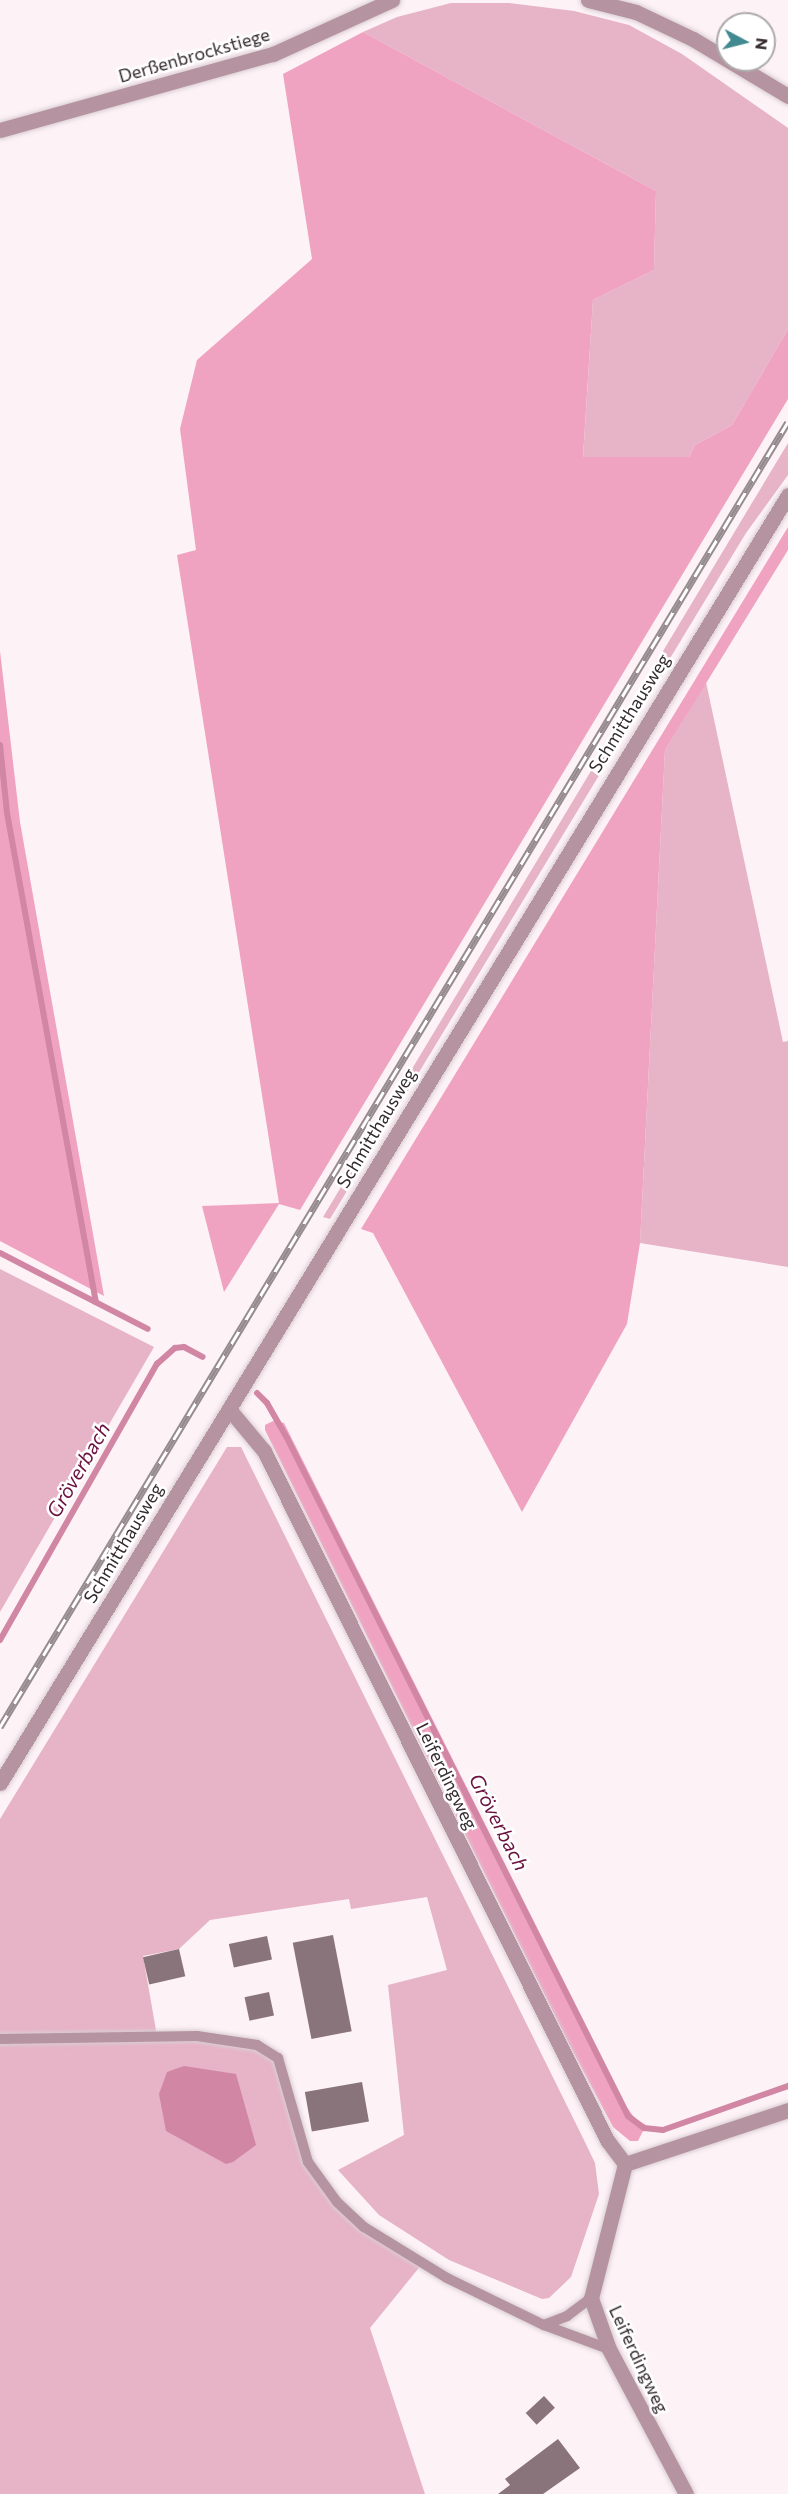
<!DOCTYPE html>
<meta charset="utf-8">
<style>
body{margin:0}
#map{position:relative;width:788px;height:2494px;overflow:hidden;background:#fdf2f6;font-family:Commissioner,sans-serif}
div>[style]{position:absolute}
.green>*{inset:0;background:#e7b3c6}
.forest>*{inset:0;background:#f0a3c1}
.water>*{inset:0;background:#d186a4}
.stream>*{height:6px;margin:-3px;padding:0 3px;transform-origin:3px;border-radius:3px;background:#d186a4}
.building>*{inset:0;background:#8a747c;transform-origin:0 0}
.roads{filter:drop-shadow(0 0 2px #d9ced2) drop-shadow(0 0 2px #d9ced2)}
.lane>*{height:10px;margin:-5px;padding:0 5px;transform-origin:5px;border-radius:5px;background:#b693a0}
.street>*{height:15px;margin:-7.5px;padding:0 7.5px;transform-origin:7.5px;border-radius:7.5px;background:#b693a0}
.rail>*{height:7px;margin-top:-3.5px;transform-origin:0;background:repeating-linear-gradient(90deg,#fff 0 14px,#968c90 0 28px);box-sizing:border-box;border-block:2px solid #968c90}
span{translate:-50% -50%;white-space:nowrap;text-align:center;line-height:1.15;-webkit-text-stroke:5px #fff;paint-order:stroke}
.street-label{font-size:18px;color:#342b2e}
.water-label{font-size:20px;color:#6b1240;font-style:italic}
.north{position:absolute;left:716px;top:12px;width:60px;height:60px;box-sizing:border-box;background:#fff;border:2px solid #aeaaab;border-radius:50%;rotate:97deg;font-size:16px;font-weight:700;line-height:24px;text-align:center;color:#342b2e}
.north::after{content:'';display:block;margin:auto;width:21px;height:27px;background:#428a91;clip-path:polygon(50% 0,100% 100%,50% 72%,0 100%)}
</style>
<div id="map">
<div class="green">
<div style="clip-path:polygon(451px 3px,509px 3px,574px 11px,629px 25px,682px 54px,788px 128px,788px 329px,732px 425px,695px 445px,689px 457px,583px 458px,593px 300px,654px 270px,656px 191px,363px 32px,397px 17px)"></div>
<div style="clip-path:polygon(788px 443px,788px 475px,746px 533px,330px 1219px,323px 1217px)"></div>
<div style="clip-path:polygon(706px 682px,783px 1042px,788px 1041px,788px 1267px,640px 1243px,665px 750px)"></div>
<div style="clip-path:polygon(0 1269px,154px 1347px,0 1612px)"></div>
<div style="clip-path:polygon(227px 1447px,241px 1447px,583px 2138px,595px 2163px,599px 2194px,571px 2277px,549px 2298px,542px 2299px,449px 2260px,379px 2215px,338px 2170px,404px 2135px,388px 1985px,447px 1970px,427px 1897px,351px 1909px,349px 1899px,210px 1920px,179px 1949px,143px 1956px,157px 2036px,257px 2045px,278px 2058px,308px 2162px,337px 2202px,422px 2264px,370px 2328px,425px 2494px,0 2494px,0 1819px)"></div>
</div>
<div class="forest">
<div style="clip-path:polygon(363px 32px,656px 191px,654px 270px,593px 300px,583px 457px,689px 457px,695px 445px,732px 425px,788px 329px,788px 399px,300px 1210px,279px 1204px,224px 1292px,202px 1206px,279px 1203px,177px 555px,196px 550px,180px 429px,197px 360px,312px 259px,283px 74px)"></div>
<div style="clip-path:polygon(788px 527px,788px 550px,665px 750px,640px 1243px,627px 1324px,522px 1512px,373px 1233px,361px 1229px)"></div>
<div style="clip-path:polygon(0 651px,20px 822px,104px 1296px,0 1241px)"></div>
<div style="clip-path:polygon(273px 1421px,284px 1423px,627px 2107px,635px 2119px,646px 2125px,638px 2141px,630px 2141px,613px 2127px,570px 2046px,265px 1430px,265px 1425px)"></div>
</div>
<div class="water">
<div style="clip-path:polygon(184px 2066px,236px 2074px,256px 2145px,233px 2162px,226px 2164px,166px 2131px,159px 2094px,167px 2072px)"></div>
</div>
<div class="stream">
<div style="left:0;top:745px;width:68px;rotate:84.1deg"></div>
<div style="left:7px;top:813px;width:497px;rotate:79.7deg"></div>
<div style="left:0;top:1253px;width:166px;rotate:27.2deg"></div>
<div style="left:257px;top:1393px;width:14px;rotate:45deg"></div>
<div style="left:267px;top:1403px;width:40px;rotate:60.3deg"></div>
<div style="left:287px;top:1438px;width:759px;rotate:63.3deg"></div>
<div style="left:628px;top:2116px;width:20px;rotate:37deg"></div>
<div style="left:644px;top:2128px;width:19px;rotate:6deg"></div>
<div style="left:663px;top:2130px;width:133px;rotate:-19.4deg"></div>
<div style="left:0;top:1640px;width:318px;rotate:-60.4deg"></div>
<div style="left:157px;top:1364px;width:24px;rotate:-42deg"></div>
<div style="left:175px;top:1348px;width:9px;rotate:-6deg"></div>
<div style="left:184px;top:1347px;width:21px;rotate:28deg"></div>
</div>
<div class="building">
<div style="left:333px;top:1935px;width:98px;height:41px;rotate:79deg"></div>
<div style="left:267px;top:1936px;width:24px;height:39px;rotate:78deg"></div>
<div style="left:179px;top:1949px;width:28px;height:37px;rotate:77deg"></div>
<div style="left:269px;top:1992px;width:24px;height:25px;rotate:78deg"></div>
<div style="left:362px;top:2082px;width:40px;height:58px;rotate:80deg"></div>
<div style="left:544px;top:2396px;width:16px;height:25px;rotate:47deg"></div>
<div style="clip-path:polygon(558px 2439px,580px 2468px,543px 2494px,498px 2494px,510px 2485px,505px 2479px)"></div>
</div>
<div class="roads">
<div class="lane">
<div style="left:0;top:2039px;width:197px;rotate:-0.9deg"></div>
<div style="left:197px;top:2036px;width:61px;rotate:8.5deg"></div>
<div style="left:257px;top:2045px;width:25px;rotate:32deg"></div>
<div style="left:278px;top:2058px;width:108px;rotate:73.9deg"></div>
<div style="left:308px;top:2162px;width:49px;rotate:54.1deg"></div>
<div style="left:337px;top:2202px;width:37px;rotate:43deg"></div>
<div style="left:364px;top:2227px;width:97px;rotate:31.6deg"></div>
<div style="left:447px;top:2278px;width:108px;rotate:25.9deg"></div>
<div style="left:544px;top:2325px;width:25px;rotate:-21deg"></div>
<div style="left:567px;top:2316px;width:30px;rotate:-37deg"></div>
<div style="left:544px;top:2325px;width:69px;rotate:20.3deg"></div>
</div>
<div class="street">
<div style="left:588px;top:0;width:49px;rotate:14deg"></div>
<div style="left:636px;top:12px;width:63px;rotate:25.3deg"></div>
<div style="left:693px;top:39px;width:111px;rotate:31deg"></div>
<div style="left:0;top:130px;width:283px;rotate:-15.6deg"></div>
<div style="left:273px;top:54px;width:131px;rotate:-24.4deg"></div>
<div style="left:229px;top:1409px;width:55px;rotate:50.2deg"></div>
<div style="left:264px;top:1451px;width:770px;rotate:63.53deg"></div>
<div style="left:607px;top:2140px;width:30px;rotate:53deg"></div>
<div style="left:625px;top:2164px;width:138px;rotate:104.2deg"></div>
<div style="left:591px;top:2298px;width:54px;rotate:70.6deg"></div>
<div style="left:609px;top:2349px;width:164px;rotate:62deg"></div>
<div style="left:0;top:1783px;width:1510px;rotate:-58.54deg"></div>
<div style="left:625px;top:2164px;width:172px;rotate:-18.3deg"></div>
</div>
</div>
<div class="rail">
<div style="left:0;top:1727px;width:1524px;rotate:-58.88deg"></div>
</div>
<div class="street-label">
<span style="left:194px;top:55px;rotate:-16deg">Derßenbrockstiege</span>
<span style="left:629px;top:713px;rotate:-58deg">Schmitthausweg</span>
<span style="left:376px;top:1128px;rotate:-59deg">Schmitthausweg</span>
<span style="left:123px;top:1543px;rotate:-59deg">Schmitthausweg</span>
<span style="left:447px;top:1776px;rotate:64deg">Leiferdingweg</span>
<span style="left:639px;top:2359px;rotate:65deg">Leiferdingweg</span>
</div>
<div class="water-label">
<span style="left:78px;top:1470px;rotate:-60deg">Gröverbach</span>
<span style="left:499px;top:1822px;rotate:63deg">Gröverbach</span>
</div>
<div class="north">N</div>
</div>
